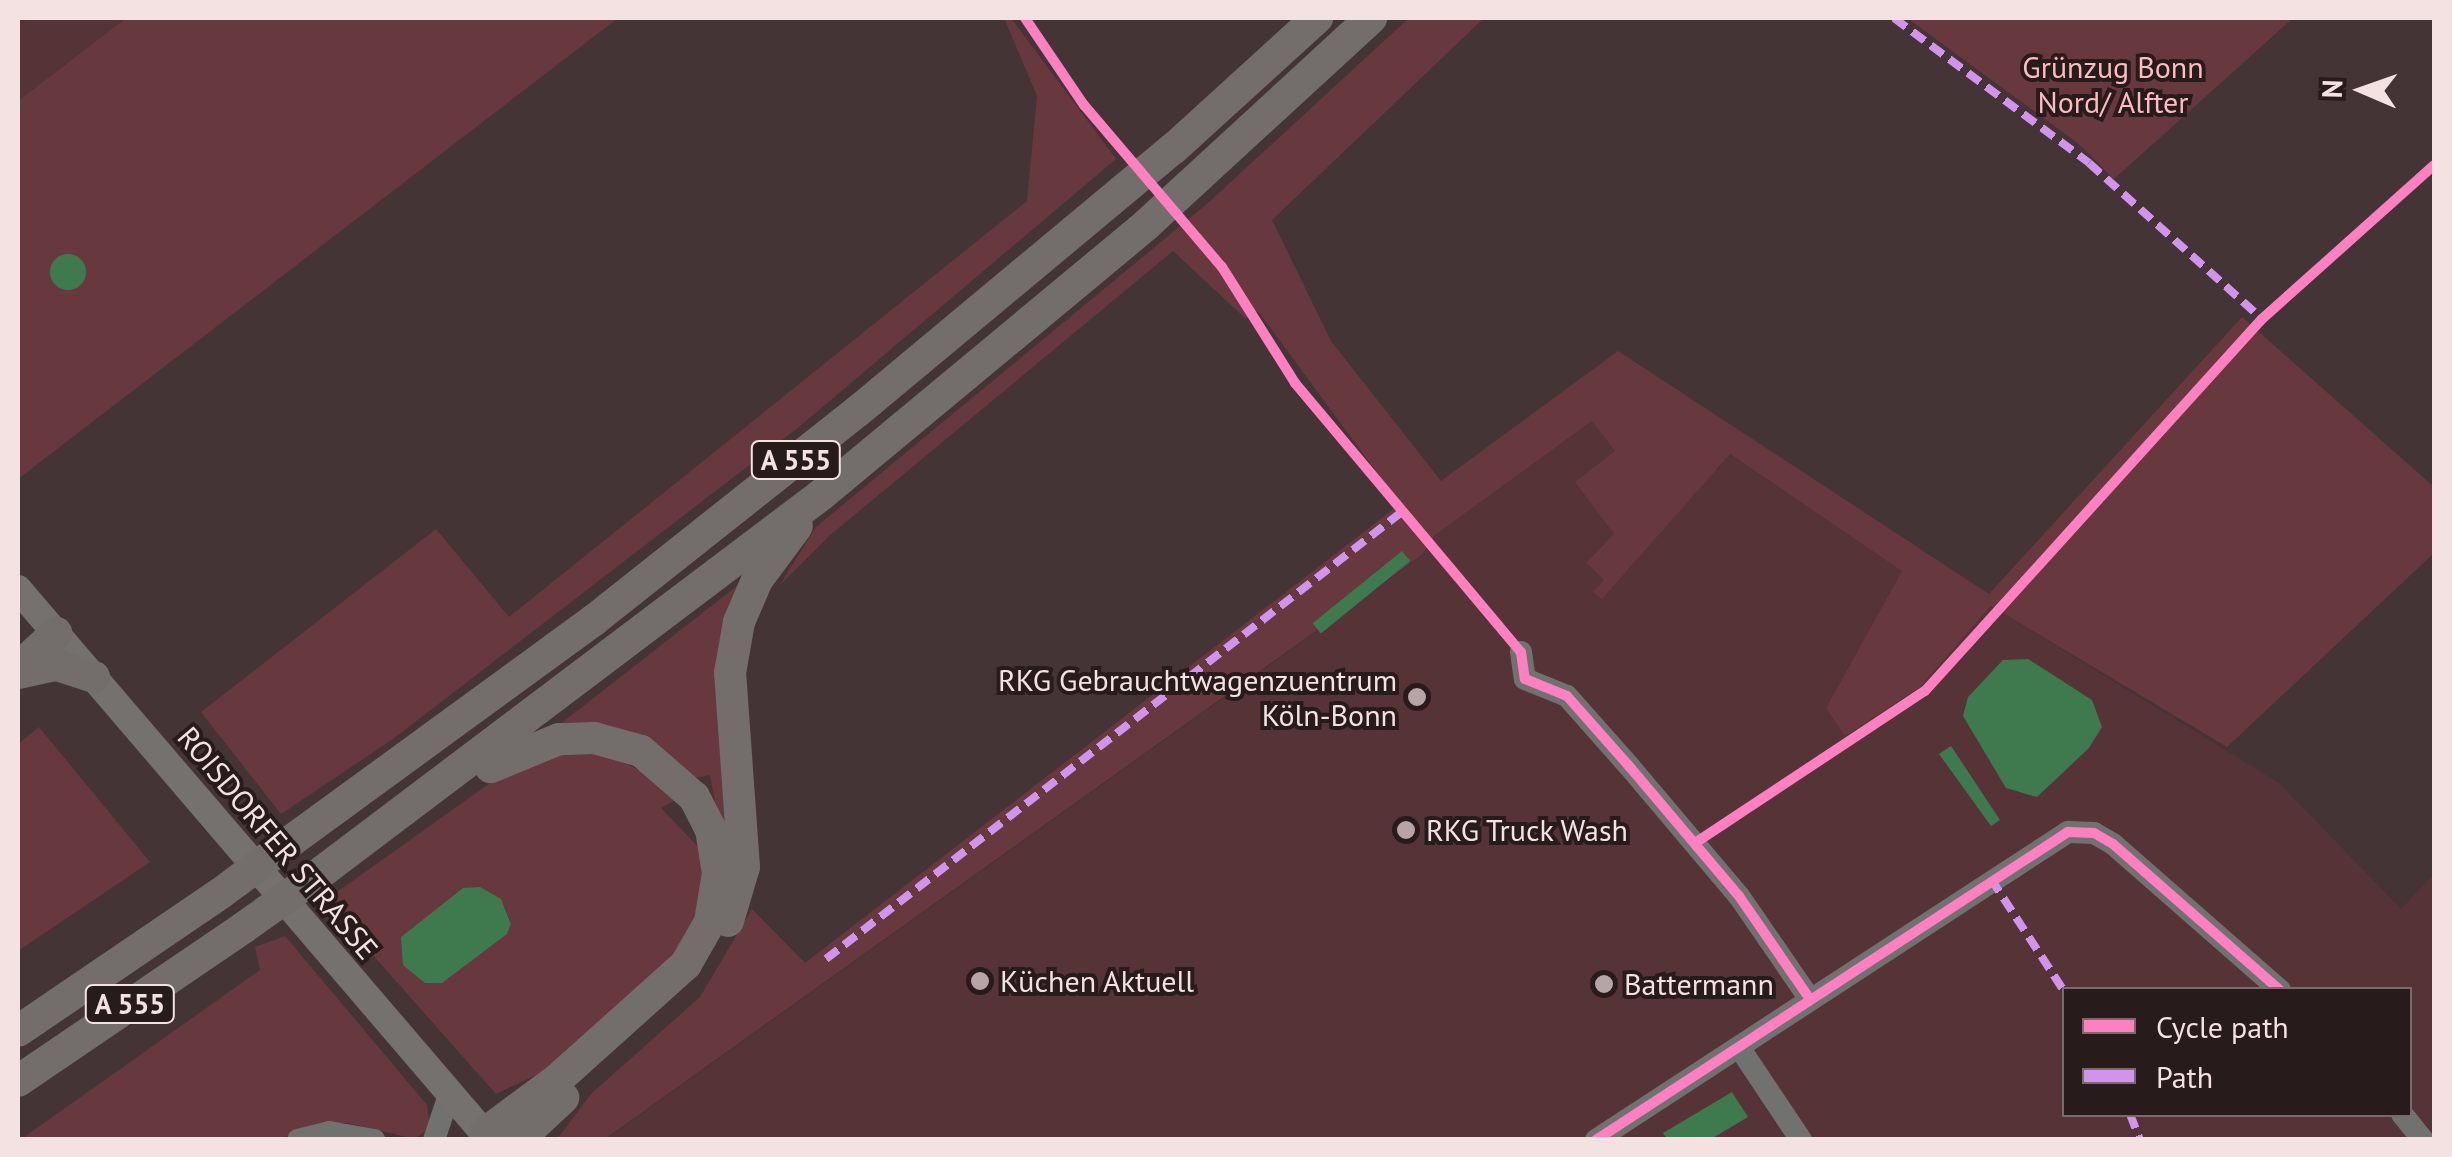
<!DOCTYPE html>
<meta charset="utf-8">
<style>
body{margin:0}
#map{position:relative;width:2452px;height:1157px;overflow:hidden;background:#453436;font-family:"PT Sans",sans-serif}
div>[style]{position:absolute}
.built>*{inset:0;background:#553337}
.green>*{inset:0;background:#67383d}
.water>*{inset:0;background:#3f7a4f;transform-origin:0 0}
.round{border-radius:50%}
.minor>*{height:22px;margin:-11px;padding:0 11px;transform-origin:11px;border-radius:11px;background:#71716f}
.major>*{height:28px;margin:-14px;padding:0 14px;transform-origin:14px;border-radius:14px;background:#74716f}
.highway>*{height:32px;margin:-16px;padding:0 16px;transform-origin:16px;border-radius:16px;background:#736e6c}
.highway-bridge>*{height:32px;margin:-16px;padding:0 16px;transform-origin:16px;border-radius:16px;background:#736e6c}
.quiet>*{height:8px;margin-top:-4px;transform-origin:0;background:repeating-linear-gradient(90deg,#d193ec 0 15px,transparent 0 23px)}
.cycleway>*{height:10px;margin:-5px;padding:0 5px;transform-origin:5px;border-radius:5px;background:#ff80c0}
.dots>*{width:28px;height:28px;translate:-50% -50%;box-sizing:border-box;border:5px solid #281b1c;border-radius:50%}
span{translate:-50% -50%;white-space:nowrap;text-align:center;line-height:1.15;-webkit-text-stroke:8px #281b1c;paint-order:stroke}
.shield-label span{padding:2px 8px;background:#281b1c;border:2px solid;border-radius:8px;-webkit-text-stroke-width:0}
.shield-label{font-size:28px;color:#f4e1e2;font-weight:700}
.park-label{font-size:30px;color:#ffbbc0}
.poi-label{font-size:30px;color:#f4e1e2}
.right{translate:-100% -50%;text-align:right}
.left{translate:0 -50%;text-align:left}
.street-label{font-size:30px;color:#f4e1e2}
.frame{position:absolute;inset:0;border:20px solid #f4e1e2;pointer-events:none}
.legend{position:absolute;left:2062px;top:987px;width:350px;height:130px;box-sizing:border-box;background:#281b1c;border:2px solid #7a6a6b;margin:0;padding:12px 18px;list-style:none;font-size:30px;color:#f4e1e2}
.legend li{display:flex;align-items:center;gap:20px;height:50px}
.legend b{width:50px;border:2px solid #7a6a6b}
.north{position:absolute;left:2312px;top:40px;width:100px;height:100px;-webkit-text-stroke:8px #281b1c;paint-order:stroke;rotate:272deg;font-size:28px;font-weight:700;line-height:40px;text-align:center;color:#f4e1e2}
.north::after{content:'';display:block;margin:auto;width:35px;height:45px;background:#f4e1e2;clip-path:polygon(50% 0,100% 100%,50% 72%,0 100%)}
</style>
<div id="map">
<div class="built">
<div style="clip-path:polygon(18px 18px,126px 18px,18px 101px)"></div>
<div style="clip-path:polygon(evenodd,1617px 403px,1718px 470px,1729px 454px,1903px 571px,1826px 708px,1919px 688px,1991px 606px,2279px 783px,2401px 909px,2434px 874px,2434px 1139px,605px 1140px,1422px 556px,1435px 535px,1617px 403px,2064px 990px,2410px 990px,2410px 1114px,2064px 1114px,2064px 990px)"></div>
</div>
<div class="green">
<div style="clip-path:polygon(126px 18px,618px 18px,18px 479px,18px 101px)"></div>
<div style="clip-path:polygon(1004px 18px,1011px 18px,1116px 159px,800px 426px,393px 739px,281px 814px,201px 712px,436px 529px,509px 617px,1027px 201px,1037px 96px)"></div>
<div style="clip-path:polygon(1409px 18px,1484px 18px,1272px 220px,1331px 341px,1441px 481px,1618px 351px,1989px 594px,2242px 317px,2434px 487px,2434px 553px,2227px 747px,1991px 606px,1919px 688px,1845px 736px,1826px 708px,1902px 571px,1730px 454px,1602px 599px,1593px 592px,1604px 580px,1586px 563px,1614px 534px,1575px 482px,1615px 451px,1592px 421px,1435px 535px,1422px 555px,605px 1139px,557px 1139px,592px 1093px,700px 997px,752px 909px,805px 963px,1400px 504px,1258px 311px,1246px 319px,1173px 251px,829px 536px,779px 586px,816px 527px,1208px 203px)"></div>
<div style="clip-path:polygon(1907px 18px,2293px 18px,2114px 179px,2079px 144px)"></div>
<div style="clip-path:polygon(751px 575px,731px 798px,724px 848px,710px 775px,691px 779px,550px 732px)"></div>
<div style="clip-path:polygon(39px 727px,150px 862px,18px 951px,18px 744px)"></div>
<div style="clip-path:polygon(evenodd,606px 751px,682px 796px,661px 808px,705px 854px,701px 913px,671px 961px,548px 1069px,496px 1094px,356px 936px,316px 907px,500px 776px,562px 753px,606px 751px,471px 887px,505px 907px,511px 924px,401px 937px,471px 887px)"></div>
<div style="clip-path:polygon(285px 936px,427px 1105px,430px 1127px,415px 1139px,348px 1123px,312px 1125px,280px 1139px,20px 1140px,260px 970px,255px 947px)"></div>
</div>
<div class="water">
<div class="round" style="left:50px;top:254px;width:36px;height:36px"></div>
<div style="left:1402px;top:551px;width:13px;height:115px;rotate:51deg"></div>
<div style="clip-path:polygon(2028px 659px,2092px 700px,2102px 727px,2089px 748px,2037px 797px,2006px 788px,1963px 716px,1968px 697px,2003px 660px)"></div>
<div style="clip-path:polygon(1951px 746px,2000px 820px,1991px 826px,1939px 754px)"></div>
<div style="clip-path:polygon(463px 888px,480px 887px,501px 899px,511px 924px,507px 934px,442px 983px,425px 983px,403px 965px,401px 937px)"></div>
<div style="clip-path:polygon(1732px 1092px,1748px 1117px,1711px 1139px,1667px 1139px,1663px 1133px)"></div>
</div>
<div class="minor">
<div style="left:1521px;top:652px;width:27px;rotate:82deg"></div>
<div style="left:1525px;top:679px;width:45px;rotate:22deg"></div>
<div style="left:1567px;top:696px;width:94px;rotate:48.5deg"></div>
<div style="left:1629px;top:766px;width:170px;rotate:49.8deg"></div>
<div style="left:1739px;top:896px;width:124px;rotate:55.5deg"></div>
<div style="left:1739px;top:1047px;width:112px;rotate:56.3deg"></div>
<div style="left:2402px;top:1114px;width:33px;rotate:51deg"></div>
<div style="left:298px;top:1140px;width:32px;rotate:-14deg"></div>
<div style="left:329px;top:1132px;width:46px;rotate:10.1deg"></div>
<div style="left:434px;top:1140px;width:47px;rotate:-71.6deg"></div>
<div style="left:1596px;top:1140px;width:564px;rotate:-33.13deg"></div>
<div style="left:2068px;top:832px;width:26px;rotate:2deg"></div>
<div style="left:2094px;top:833px;width:22px;rotate:30deg"></div>
<div style="left:2113px;top:844px;width:222px;rotate:41.2deg"></div>
</div>
<div class="major">
<div style="left:18px;top:589px;width:726px;rotate:49.42deg"></div>
</div>
<div class="highway">
<div style="left:18px;top:668px;width:52px;rotate:-42.6deg"></div>
<div style="left:18px;top:673px;width:40px;rotate:-12deg"></div>
<div style="left:57px;top:665px;width:39px;rotate:18deg"></div>
<div style="left:291px;top:841px;width:375px;rotate:-36.1deg"></div>
<div style="left:594px;top:620px;width:337px;rotate:-38.4deg"></div>
<div style="left:858px;top:411px;width:410px;rotate:-39.8deg"></div>
<div style="left:1173px;top:149px;width:195px;rotate:-42.3deg"></div>
<div style="left:319px;top:874px;width:629px;rotate:-37.05deg"></div>
<div style="left:821px;top:495px;width:423px;rotate:-39.7deg"></div>
<div style="left:1146px;top:225px;width:306px;rotate:-42.6deg"></div>
<div style="left:728px;top:921px;width:56px;rotate:-73.5deg"></div>
<div style="left:744px;top:867px;width:195px;rotate:-94.1deg"></div>
<div style="left:730px;top:673px;width:52px;rotate:-80deg"></div>
<div style="left:739px;top:622px;width:46px;rotate:-66.8deg"></div>
<div style="left:757px;top:580px;width:67px;rotate:-53.5deg"></div>
<div style="left:18px;top:1031px;width:245px;rotate:-34.2deg"></div>
<div style="left:18px;top:1081px;width:272px;rotate:-34.2deg"></div>
<div style="left:485px;top:1133px;width:91px;rotate:-36.5deg"></div>
<div style="left:558px;top:1079px;width:172px;rotate:-41.9deg"></div>
<div style="left:686px;top:964px;width:48px;rotate:-60.3deg"></div>
<div style="left:710px;top:922px;width:50px;rotate:-80.7deg"></div>
<div style="left:718px;top:873px;width:44px;rotate:-99.2deg"></div>
<div style="left:711px;top:830px;width:37px;rotate:-117deg"></div>
<div style="left:694px;top:797px;width:70px;rotate:-139deg"></div>
<div style="left:641px;top:751px;width:49px;rotate:-164.5deg"></div>
<div style="left:594px;top:738px;width:35px;rotate:178deg"></div>
<div style="left:559px;top:739px;width:74px;rotate:157.6deg"></div>
<div style="left:518px;top:1140px;width:62px;rotate:-43deg"></div>
</div>
<div class="highway-bridge">
<div style="left:221px;top:893px;width:87px;rotate:-36.6deg"></div>
<div style="left:243px;top:928px;width:93px;rotate:-35.4deg"></div>
</div>
<div class="quiet">
<div style="left:1894px;top:18px;width:243px;rotate:36.6deg"></div>
<div style="left:2089px;top:163px;width:233px;rotate:42deg"></div>
<div style="left:2262px;top:319px;width:6px;rotate:-39deg"></div>
<div style="left:1991px;top:879px;width:134px;rotate:56.9deg"></div>
<div style="left:826px;top:959px;width:726px;rotate:-37.83deg"></div>
<div style="left:2130px;top:1114px;width:28px;rotate:69deg"></div>
</div>
<div class="cycleway">
<div style="left:1025px;top:18px;width:105px;rotate:55.9deg"></div>
<div style="left:1084px;top:105px;width:213px;rotate:49.6deg"></div>
<div style="left:1222px;top:267px;width:137px;rotate:57.8deg"></div>
<div style="left:1295px;top:383px;width:351px;rotate:50deg"></div>
<div style="left:1521px;top:652px;width:27px;rotate:82deg"></div>
<div style="left:1525px;top:679px;width:45px;rotate:22deg"></div>
<div style="left:1567px;top:696px;width:94px;rotate:48.5deg"></div>
<div style="left:1629px;top:766px;width:170px;rotate:49.8deg"></div>
<div style="left:1739px;top:896px;width:124px;rotate:55.5deg"></div>
<div style="left:1695px;top:843px;width:276px;rotate:-33.5deg"></div>
<div style="left:1925px;top:691px;width:502px;rotate:-47.83deg"></div>
<div style="left:2262px;top:319px;width:231px;rotate:-41.8deg"></div>
<div style="left:1596px;top:1140px;width:564px;rotate:-33.13deg"></div>
<div style="left:2068px;top:832px;width:26px;rotate:2deg"></div>
<div style="left:2094px;top:833px;width:22px;rotate:30deg"></div>
<div style="left:2113px;top:844px;width:222px;rotate:41.2deg"></div>
</div>
<div class="dots">
<div style="left:1417px;top:697px;background:#b7a4a6"></div>
<div style="left:1406px;top:830px;background:#b7a4a6"></div>
<div style="left:980px;top:981px;background:#b7a4a6"></div>
<div style="left:1604px;top:984px;background:#b7a4a6"></div>
</div>
<div class="shield-label">
<span style="left:796px;top:460px">A 555</span>
<span style="left:130px;top:1004px">A 555</span>
</div>
<div class="park-label">
<span style="left:2113px;top:84px">Grünzug Bonn<br>Nord/ Alfter</span>
</div>
<div class="poi-label">
<span class="right" style="left:1397px;top:697px">RKG Gebrauchtwagenzuentrum<br>Köln-Bonn</span>
<span class="left" style="left:1426px;top:830px">RKG Truck Wash</span>
<span class="left" style="left:1000px;top:981px">Küchen Aktuell</span>
<span class="left" style="left:1624px;top:984px">Battermann</span>
</div>
<div class="street-label">
<span style="left:278px;top:843px;rotate:50deg">ROISDORFER STRASSE</span>
</div>
<div class="frame"></div>
<ul class="legend">
<li><b style="height:12px;background:#ff80c0"></b>Cycle path</li>
<li><b style="height:12px;background:#d193ec"></b>Path</li>
</ul>
<div class="north">N</div>
</div>
